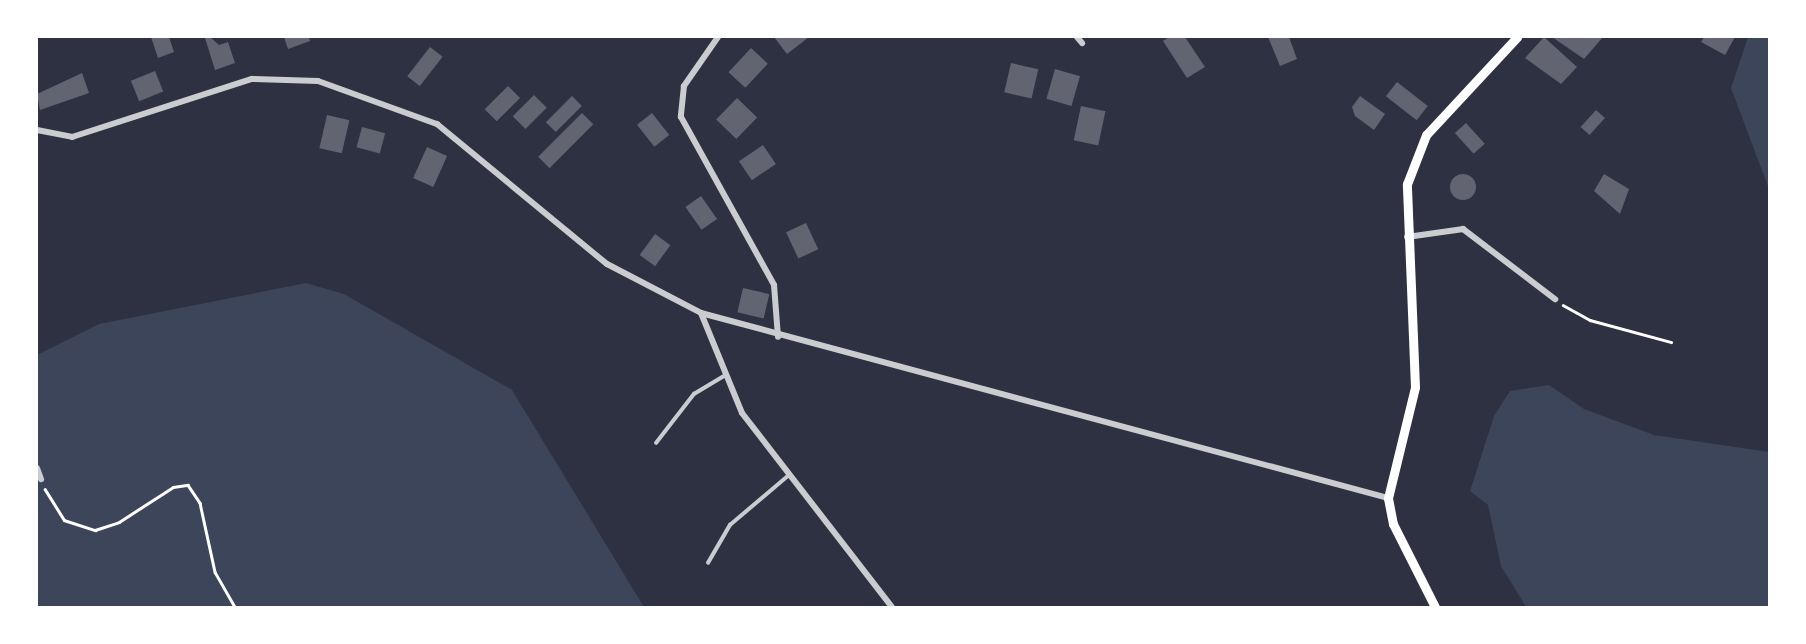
<!DOCTYPE html>
<style>
body{margin:0}
#map{position:relative;width:1806px;height:644px;overflow:hidden;background:#2d3142;font-family:"Golos Text",sans-serif}
div>[style]{position:absolute}
.green>*{inset:0;background:#3c4559}
.building>*{inset:0;background:#626471;transform-origin:0 0}
.round{border-radius:50%}
.path>*{height:2.5px;margin:-1.25px;padding:0 1.25px;transform-origin:1.25px;border-radius:1.25px;background:#fff}
.service>*{height:3.5px;margin:-1.75px;padding:0 1.75px;transform-origin:1.75px;border-radius:1.75px;background:#caccd0}
.minor>*{height:6px;margin:-3px;padding:0 3px;transform-origin:3px;border-radius:3px;background:#caccd0}
.secondary>*{height:9px;margin:-4.5px;padding:0 4.5px;transform-origin:4.5px;border-radius:4.5px;background:#fff}
span{translate:-50% -50%;white-space:nowrap;text-align:center;line-height:1.15;-webkit-text-stroke:5px #fff;paint-order:stroke}
.frame{position:absolute;inset:0;border:38px solid #fff;pointer-events:none}
</style>
<div id="map">
<div class="green">
<div style="clip-path:polygon(1748px 37px,1769px 37px,1769px 189px,1731px 88px)"></div>
<div style="clip-path:polygon(306px 283px,344px 294px,512px 390px,644px 607px,37px 607px,37px 355px,99px 324px)"></div>
<div style="clip-path:polygon(1549px 385px,1584px 409px,1654px 435px,1769px 452px,1769px 607px,1526px 607px,1501px 566px,1488px 505px,1470px 491px,1494px 416px,1510px 391px)"></div>
</div>
<div class="building">
<div style="clip-path:polygon(151px 37px,169px 37px,174px 52px,158px 58px)"></div>
<div style="clip-path:polygon(210px 37px,219px 45px,228px 42px,235px 63px,215px 70px,205px 38px)"></div>
<div style="clip-path:polygon(284px 37px,309px 37px,310px 41px,288px 49px)"></div>
<div style="clip-path:polygon(774px 37px,809px 37px,787px 54px)"></div>
<div style="clip-path:polygon(1169px 37px,1185px 37px,1205px 67px,1187px 78px,1163px 41px)"></div>
<div style="clip-path:polygon(1268px 37px,1289px 37px,1297px 59px,1280px 66px)"></div>
<div style="clip-path:polygon(1544px 37px,1577px 67px,1561px 84px,1525px 58px)"></div>
<div style="clip-path:polygon(1552px 37px,1603px 37px,1584px 59px)"></div>
<div style="clip-path:polygon(1704px 37px,1735px 37px,1725px 55px,1701px 42px)"></div>
<div style="left:430px;top:47px;width:16px;height:37px;rotate:38deg"></div>
<div style="left:751px;top:48px;width:23px;height:33px;rotate:43deg"></div>
<div style="left:1011px;top:63px;width:28px;height:30px;rotate:13deg"></div>
<div style="left:1055px;top:69px;width:26px;height:31px;rotate:16deg"></div>
<div style="left:155px;top:71px;width:22px;height:26px;rotate:68deg"></div>
<div style="clip-path:polygon(82px 73px,89px 93px,40px 110px,37px 94px)"></div>
<div style="left:1397px;top:82px;width:39px;height:18px;rotate:38deg"></div>
<div style="left:508px;top:86px;width:17px;height:33px;rotate:45deg"></div>
<div style="left:534px;top:95px;width:18px;height:30px;rotate:45deg"></div>
<div style="left:572px;top:96px;width:14px;height:37px;rotate:45deg"></div>
<div style="clip-path:polygon(1360px 96px,1385px 114px,1374px 130px,1355px 116px,1352px 107px)"></div>
<div style="left:737px;top:98px;width:28px;height:30px;rotate:44deg"></div>
<div style="left:1081px;top:106px;width:25px;height:35px;rotate:12deg"></div>
<div style="left:1596px;top:110px;width:12px;height:23px;rotate:42deg"></div>
<div style="left:582px;top:113px;width:16px;height:62px;rotate:45deg"></div>
<div style="left:652px;top:113px;width:28px;height:19px;rotate:52deg"></div>
<div style="left:327px;top:115px;width:23px;height:34px;rotate:13deg"></div>
<div style="left:1466px;top:123px;width:28px;height:15px;rotate:48deg"></div>
<div style="left:362px;top:127px;width:24px;height:21px;rotate:15deg"></div>
<div style="left:763px;top:145px;width:23px;height:29px;rotate:56deg"></div>
<div style="left:427px;top:147px;width:22px;height:34px;rotate:24deg"></div>
<div class="round" style="left:1450px;top:174px;width:26px;height:26px"></div>
<div style="clip-path:polygon(1604px 174px,1629px 189px,1620px 214px,1594px 191px)"></div>
<div style="left:701px;top:196px;width:28px;height:19px;rotate:55deg"></div>
<div style="left:806px;top:223px;width:29px;height:22px;rotate:65deg"></div>
<div style="left:655px;top:234px;width:19px;height:26px;rotate:36deg"></div>
<div style="left:743px;top:288px;width:27px;height:25px;rotate:13deg"></div>
</div>
<div class="path">
<div style="left:1563px;top:305px;width:31px;rotate:29deg"></div>
<div style="left:1590px;top:320px;width:84px;rotate:15.2deg"></div>
<div style="left:45px;top:489px;width:36px;rotate:58deg"></div>
<div style="left:64px;top:520px;width:33px;rotate:18deg"></div>
<div style="left:95px;top:530px;width:25px;rotate:-18deg"></div>
<div style="left:119px;top:522px;width:64px;rotate:-32.9deg"></div>
<div style="left:173px;top:487px;width:15px;rotate:-8deg"></div>
<div style="left:188px;top:485px;width:22px;rotate:56deg"></div>
<div style="left:200px;top:503px;width:71px;rotate:77.7deg"></div>
<div style="left:215px;top:572px;width:40px;rotate:60.3deg"></div>
</div>
<div class="service">
<div style="left:656px;top:443px;width:62px;rotate:-52.2deg"></div>
<div style="left:694px;top:394px;width:35px;rotate:-31deg"></div>
<div style="left:708px;top:563px;width:44px;rotate:-59.9deg"></div>
<div style="left:730px;top:525px;width:76px;rotate:-40.2deg"></div>
</div>
<div class="minor">
<div style="left:718px;top:37px;width:60px;rotate:124.8deg"></div>
<div style="left:684px;top:86px;width:31px;rotate:96deg"></div>
<div style="left:681px;top:117px;width:192px;rotate:61deg"></div>
<div style="left:774px;top:285px;width:52px;rotate:85.6deg"></div>
<div style="left:1077px;top:37px;width:8px;rotate:50deg"></div>
<div style="left:37px;top:130px;width:36px;rotate:11deg"></div>
<div style="left:72px;top:137px;width:189px;rotate:-17.9deg"></div>
<div style="left:252px;top:79px;width:66px;rotate:1.7deg"></div>
<div style="left:318px;top:81px;width:127px;rotate:19.9deg"></div>
<div style="left:437px;top:124px;width:220px;rotate:39.5deg"></div>
<div style="left:607px;top:264px;width:106px;rotate:27.5deg"></div>
<div style="left:701px;top:313px;width:711px;rotate:15.07deg"></div>
<div style="left:1407px;top:237px;width:57px;rotate:-8.1deg"></div>
<div style="left:1463px;top:229px;width:116px;rotate:37.3deg"></div>
<div style="left:701px;top:313px;width:108px;rotate:67.7deg"></div>
<div style="left:742px;top:413px;width:245px;rotate:52.3deg"></div>
<div style="left:37px;top:468px;width:12px;rotate:70deg"></div>
</div>
<div class="secondary">
<div style="left:1435px;top:607px;width:93px;rotate:-116.8deg"></div>
<div style="left:1393px;top:524px;width:26px;rotate:-101deg"></div>
<div style="left:1388px;top:498px;width:114px;rotate:-76.3deg"></div>
<div style="left:1415px;top:387px;width:203px;rotate:-92.3deg"></div>
<div style="left:1407px;top:184px;width:53px;rotate:-68.8deg"></div>
<div style="left:1426px;top:135px;width:134px;rotate:-47.1deg"></div>
</div>
<div class="frame"></div>
</div>
